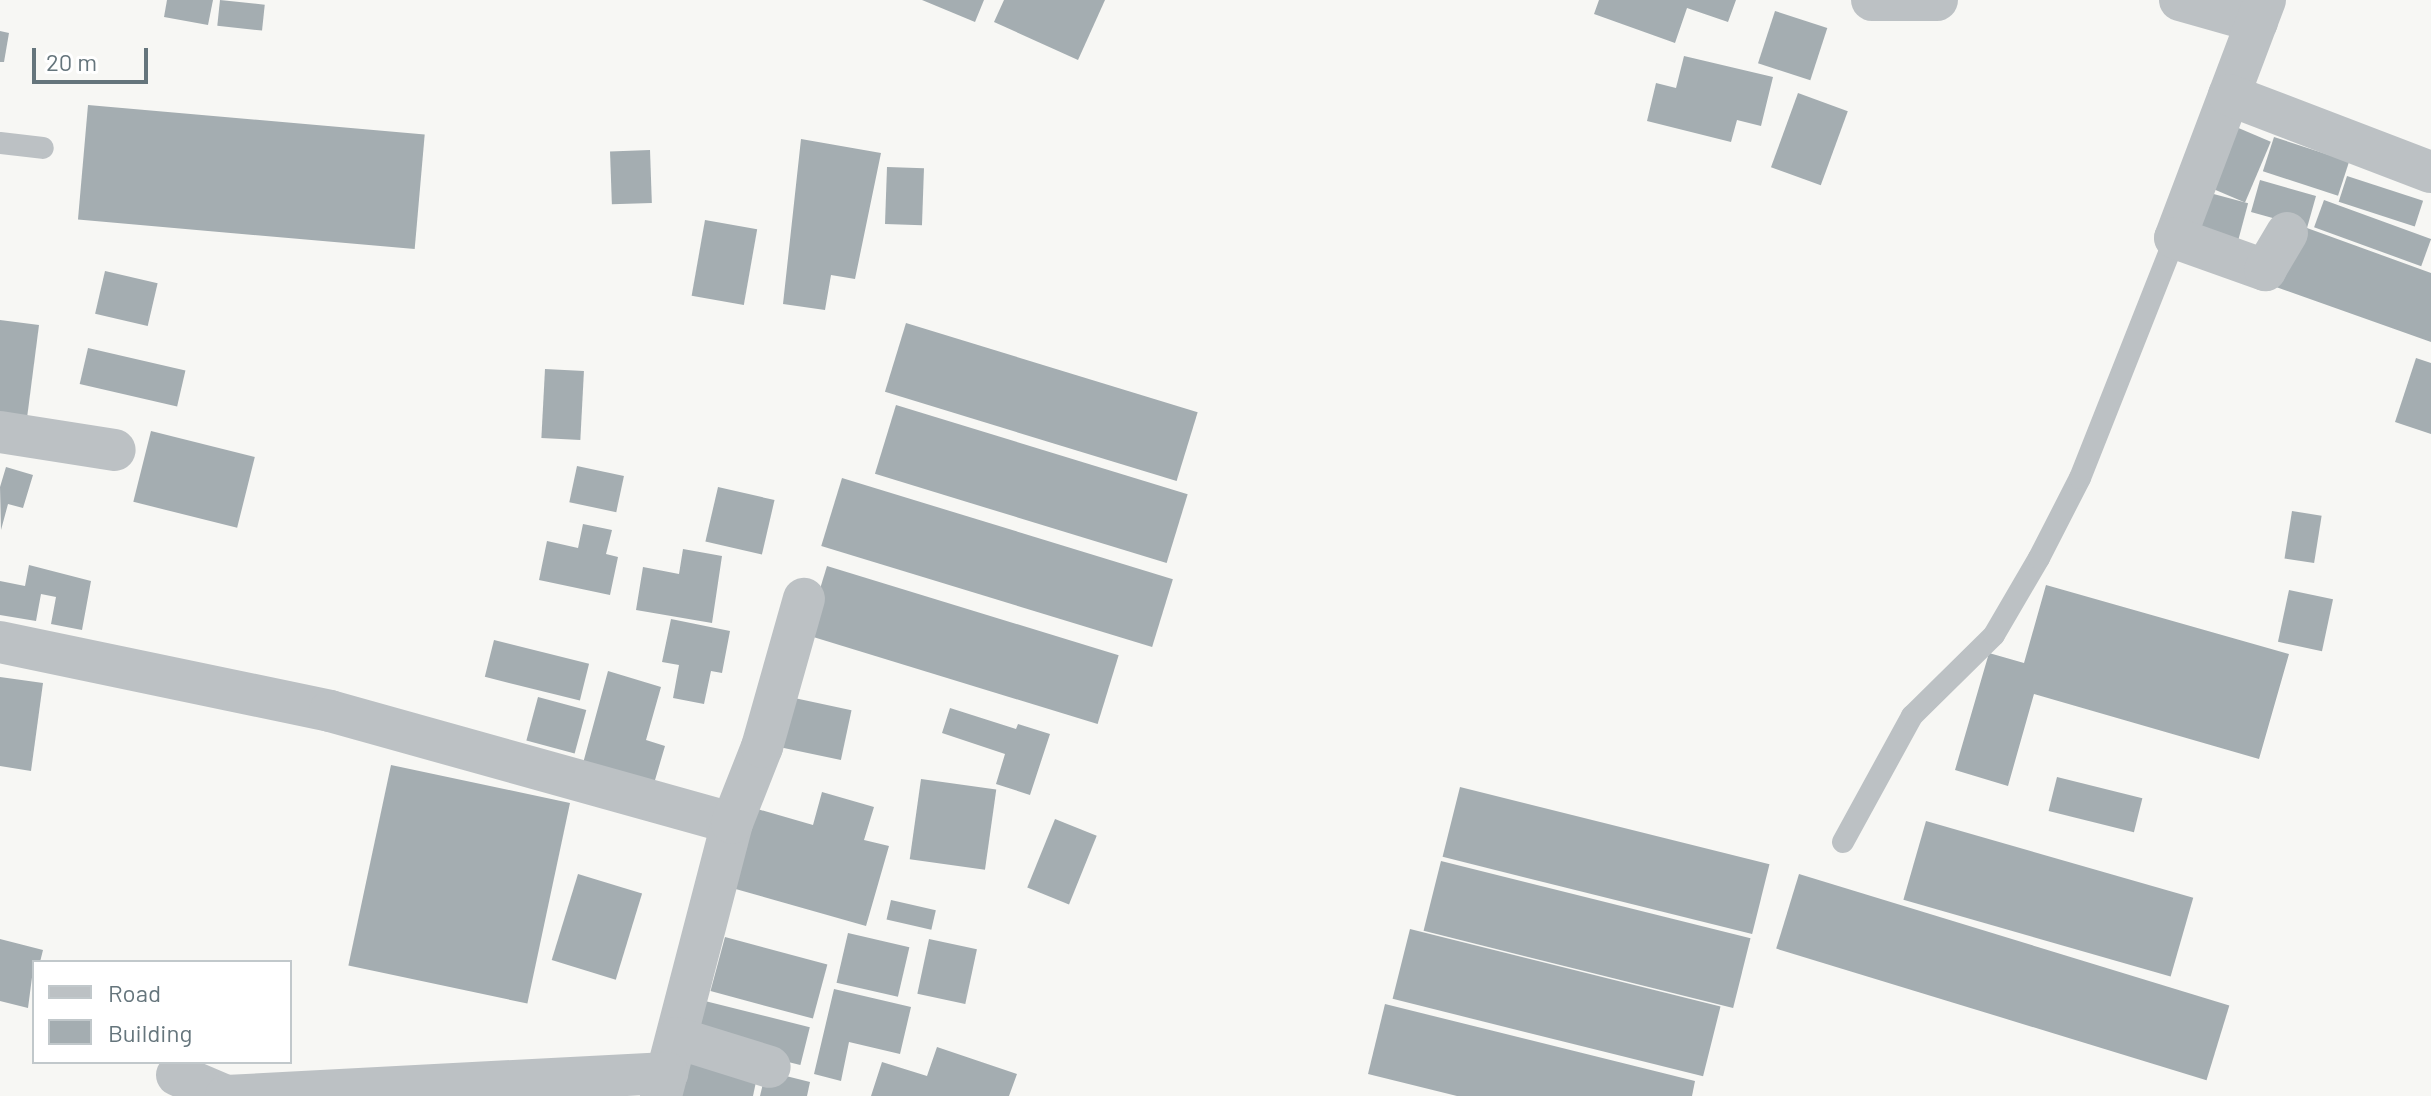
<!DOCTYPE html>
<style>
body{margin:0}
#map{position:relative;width:2431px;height:1096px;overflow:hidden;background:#f7f7f4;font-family:Barlow,sans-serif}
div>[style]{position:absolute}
.building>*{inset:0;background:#a4adb1;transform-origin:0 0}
.lane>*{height:22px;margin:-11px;padding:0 11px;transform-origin:11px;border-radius:11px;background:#bcc1c4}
.street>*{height:42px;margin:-21px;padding:0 21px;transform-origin:21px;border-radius:21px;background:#bcc1c4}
span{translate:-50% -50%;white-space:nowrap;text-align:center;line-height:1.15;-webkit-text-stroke:8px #fff;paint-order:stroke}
.legend{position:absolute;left:32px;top:960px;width:260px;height:104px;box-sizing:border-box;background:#fff;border:2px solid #c1c8cb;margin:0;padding:10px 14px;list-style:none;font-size:24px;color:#65757c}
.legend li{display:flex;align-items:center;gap:16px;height:40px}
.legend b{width:40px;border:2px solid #c1c8cb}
.scale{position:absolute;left:32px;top:48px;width:116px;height:36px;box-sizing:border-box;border:4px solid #65757c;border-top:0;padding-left:10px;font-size:24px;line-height:28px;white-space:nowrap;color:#65757c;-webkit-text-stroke:6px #fff;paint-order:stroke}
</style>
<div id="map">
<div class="building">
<div style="clip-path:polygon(167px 0,213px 0,208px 25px,164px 17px)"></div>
<div style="left:220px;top:0;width:45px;height:26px;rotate:6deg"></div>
<div style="clip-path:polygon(922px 0,984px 0,975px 22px)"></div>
<div style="clip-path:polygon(1004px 0,1105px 0,1078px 60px,994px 22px)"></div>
<div style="clip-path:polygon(1599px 0,1736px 0,1728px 22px,1687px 8px,1675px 43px,1594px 14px)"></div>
<div style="left:1775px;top:11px;width:55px;height:55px;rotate:18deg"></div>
<div style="clip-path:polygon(0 31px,9px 33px,4px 62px,0 62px)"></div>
<div style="clip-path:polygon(1684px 56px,1773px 77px,1761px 126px,1737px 120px,1731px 142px,1647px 121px,1656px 83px,1676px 88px)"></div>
<div style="left:1798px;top:93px;width:53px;height:79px;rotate:20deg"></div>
<div style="left:88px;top:105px;width:338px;height:115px;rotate:5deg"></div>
<div style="left:2222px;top:121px;width:53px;height:66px;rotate:23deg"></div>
<div style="left:2274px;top:137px;width:79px;height:36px;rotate:18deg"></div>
<div style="clip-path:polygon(801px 139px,881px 153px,855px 279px,831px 275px,825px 310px,783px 304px)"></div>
<div style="left:650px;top:150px;width:53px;height:40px;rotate:88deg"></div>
<div style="left:887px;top:167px;width:37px;height:57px;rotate:2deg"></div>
<div style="left:2347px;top:176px;width:80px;height:27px;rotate:18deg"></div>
<div style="clip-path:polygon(2260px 180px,2316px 196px,2307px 228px,2431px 273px,2431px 342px,2276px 287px,2298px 225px,2251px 212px)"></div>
<div style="left:2195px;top:189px;width:55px;height:51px;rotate:15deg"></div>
<div style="left:2324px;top:200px;width:114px;height:29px;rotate:20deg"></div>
<div style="left:705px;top:220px;width:53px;height:77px;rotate:10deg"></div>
<div style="left:105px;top:271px;width:54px;height:44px;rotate:13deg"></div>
<div style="clip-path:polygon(0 320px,39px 325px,27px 418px,0 414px)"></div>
<div style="left:906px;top:323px;width:305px;height:72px;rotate:17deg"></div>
<div style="left:88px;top:348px;width:100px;height:37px;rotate:13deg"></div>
<div style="clip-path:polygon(2416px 358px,2431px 363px,2431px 434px,2395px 422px)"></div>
<div style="left:545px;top:369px;width:39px;height:69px;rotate:3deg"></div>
<div style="left:896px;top:405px;width:305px;height:72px;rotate:17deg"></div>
<div style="left:151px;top:431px;width:107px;height:73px;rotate:14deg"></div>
<div style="left:577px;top:466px;width:48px;height:37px;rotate:12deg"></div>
<div style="clip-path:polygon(6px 467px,33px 475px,23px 508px,8px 504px,1px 530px,0 487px)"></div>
<div style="left:842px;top:478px;width:346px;height:71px;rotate:17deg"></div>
<div style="left:718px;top:487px;width:58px;height:56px;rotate:13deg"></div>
<div style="left:2292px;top:511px;width:30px;height:48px;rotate:9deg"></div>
<div style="clip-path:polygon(583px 524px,612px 530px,606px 554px,618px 557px,610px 595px,539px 580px,547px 541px,578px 548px)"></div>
<div style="clip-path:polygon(683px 549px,722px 556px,712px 623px,636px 610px,643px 567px,679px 574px)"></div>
<div style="clip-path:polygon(29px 565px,91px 581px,82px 630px,51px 624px,56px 597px,41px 594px,36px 621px,0 615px,0 581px,25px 586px)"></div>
<div style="left:827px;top:566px;width:305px;height:72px;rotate:17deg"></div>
<div style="clip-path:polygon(2046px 585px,2289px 654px,2259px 759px,2034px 694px,2008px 786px,1955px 770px,1989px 653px,2024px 663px)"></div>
<div style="left:2289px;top:590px;width:45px;height:53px;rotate:12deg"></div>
<div style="clip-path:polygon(671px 619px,730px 631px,722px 673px,711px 671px,704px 704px,673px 698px,679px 665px,662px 662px)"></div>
<div style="left:494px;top:640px;width:98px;height:38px;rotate:14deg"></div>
<div style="clip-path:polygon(608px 671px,661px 687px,646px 740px,665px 746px,653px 787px,582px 767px)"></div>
<div style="clip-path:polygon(0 677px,43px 683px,31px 771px,0 766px)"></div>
<div style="left:785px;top:696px;width:68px;height:51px;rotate:12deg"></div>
<div style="left:538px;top:697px;width:50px;height:45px;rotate:15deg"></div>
<div style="clip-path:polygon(950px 708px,1016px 729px,1018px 724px,1050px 734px,1030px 795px,996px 784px,1005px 754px,942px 733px)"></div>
<div style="left:391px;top:765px;width:183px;height:205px;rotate:12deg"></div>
<div style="left:2057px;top:777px;width:88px;height:35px;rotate:14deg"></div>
<div style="left:921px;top:779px;width:76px;height:81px;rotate:8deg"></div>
<div style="left:1460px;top:787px;width:319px;height:72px;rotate:14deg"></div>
<div style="clip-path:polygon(822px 792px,874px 807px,864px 840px,889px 846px,866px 926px,725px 886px,747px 806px,813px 825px)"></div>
<div style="left:1055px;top:819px;width:45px;height:74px;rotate:22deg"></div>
<div style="left:1926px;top:821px;width:278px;height:82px;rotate:16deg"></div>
<div style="left:1441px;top:861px;width:319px;height:72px;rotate:14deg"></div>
<div style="left:578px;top:874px;width:67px;height:90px;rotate:17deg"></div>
<div style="left:1799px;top:874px;width:450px;height:78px;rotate:17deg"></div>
<div style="left:891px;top:900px;width:46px;height:20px;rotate:13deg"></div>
<div style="left:1410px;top:929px;width:320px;height:72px;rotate:14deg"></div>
<div style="left:848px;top:933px;width:63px;height:51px;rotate:13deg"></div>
<div style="left:725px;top:937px;width:106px;height:56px;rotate:15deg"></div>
<div style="clip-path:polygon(0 939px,43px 950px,40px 962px,34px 962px,28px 1008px,0 1001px)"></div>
<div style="left:929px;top:939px;width:49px;height:56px;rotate:12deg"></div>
<div style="clip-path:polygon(834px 989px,911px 1007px,900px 1054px,849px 1042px,841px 1081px,814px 1074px)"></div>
<div style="left:705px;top:1001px;width:108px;height:39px;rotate:14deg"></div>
<div style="clip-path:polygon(1385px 1004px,1695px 1081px,1692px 1096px,1457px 1096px,1368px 1074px)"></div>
<div style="clip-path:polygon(937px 1047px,1017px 1074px,1009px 1096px,871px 1096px,882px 1062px,927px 1076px)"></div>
<div style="clip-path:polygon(676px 1059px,757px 1077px,753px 1096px,668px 1096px)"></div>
<div style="clip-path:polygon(766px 1071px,810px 1082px,807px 1096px,760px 1096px)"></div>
</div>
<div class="lane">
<div style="left:0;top:143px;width:43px;rotate:6.6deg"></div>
<div style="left:1843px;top:842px;width:144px;rotate:-61.3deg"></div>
<div style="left:1912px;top:716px;width:115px;rotate:-44.6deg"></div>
<div style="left:1994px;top:635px;width:89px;rotate:-59.7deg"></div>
<div style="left:2039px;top:558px;width:90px;rotate:-62.9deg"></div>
<div style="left:2080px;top:478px;width:258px;rotate:-68.4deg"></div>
</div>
<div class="street">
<div style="left:1872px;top:0;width:65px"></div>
<div style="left:2180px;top:0;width:80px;rotate:15.9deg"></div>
<div style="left:2265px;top:0;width:254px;rotate:110.7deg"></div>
<div style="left:2175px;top:238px;width:96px;rotate:19.6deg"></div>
<div style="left:2265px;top:270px;width:43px;rotate:-59.3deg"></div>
<div style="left:2229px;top:95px;width:216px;rotate:20.9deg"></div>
<div style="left:0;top:432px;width:116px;rotate:8.9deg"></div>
<div style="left:0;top:642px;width:337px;rotate:11.8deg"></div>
<div style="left:330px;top:711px;width:417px;rotate:15.6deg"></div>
<div style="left:732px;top:823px;width:282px;rotate:104.6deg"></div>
<div style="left:732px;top:823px;width:82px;rotate:-68.5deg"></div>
<div style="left:762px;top:747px;width:154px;rotate:-74.2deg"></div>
<div style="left:677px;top:1038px;width:97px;rotate:17.3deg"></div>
<div style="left:177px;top:1075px;width:53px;rotate:23.2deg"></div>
<div style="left:226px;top:1096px;width:442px;rotate:-3deg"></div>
</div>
<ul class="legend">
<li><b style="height:10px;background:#bcc1c4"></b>Road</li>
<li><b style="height:22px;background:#a4adb1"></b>Building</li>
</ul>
<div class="scale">20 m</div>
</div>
